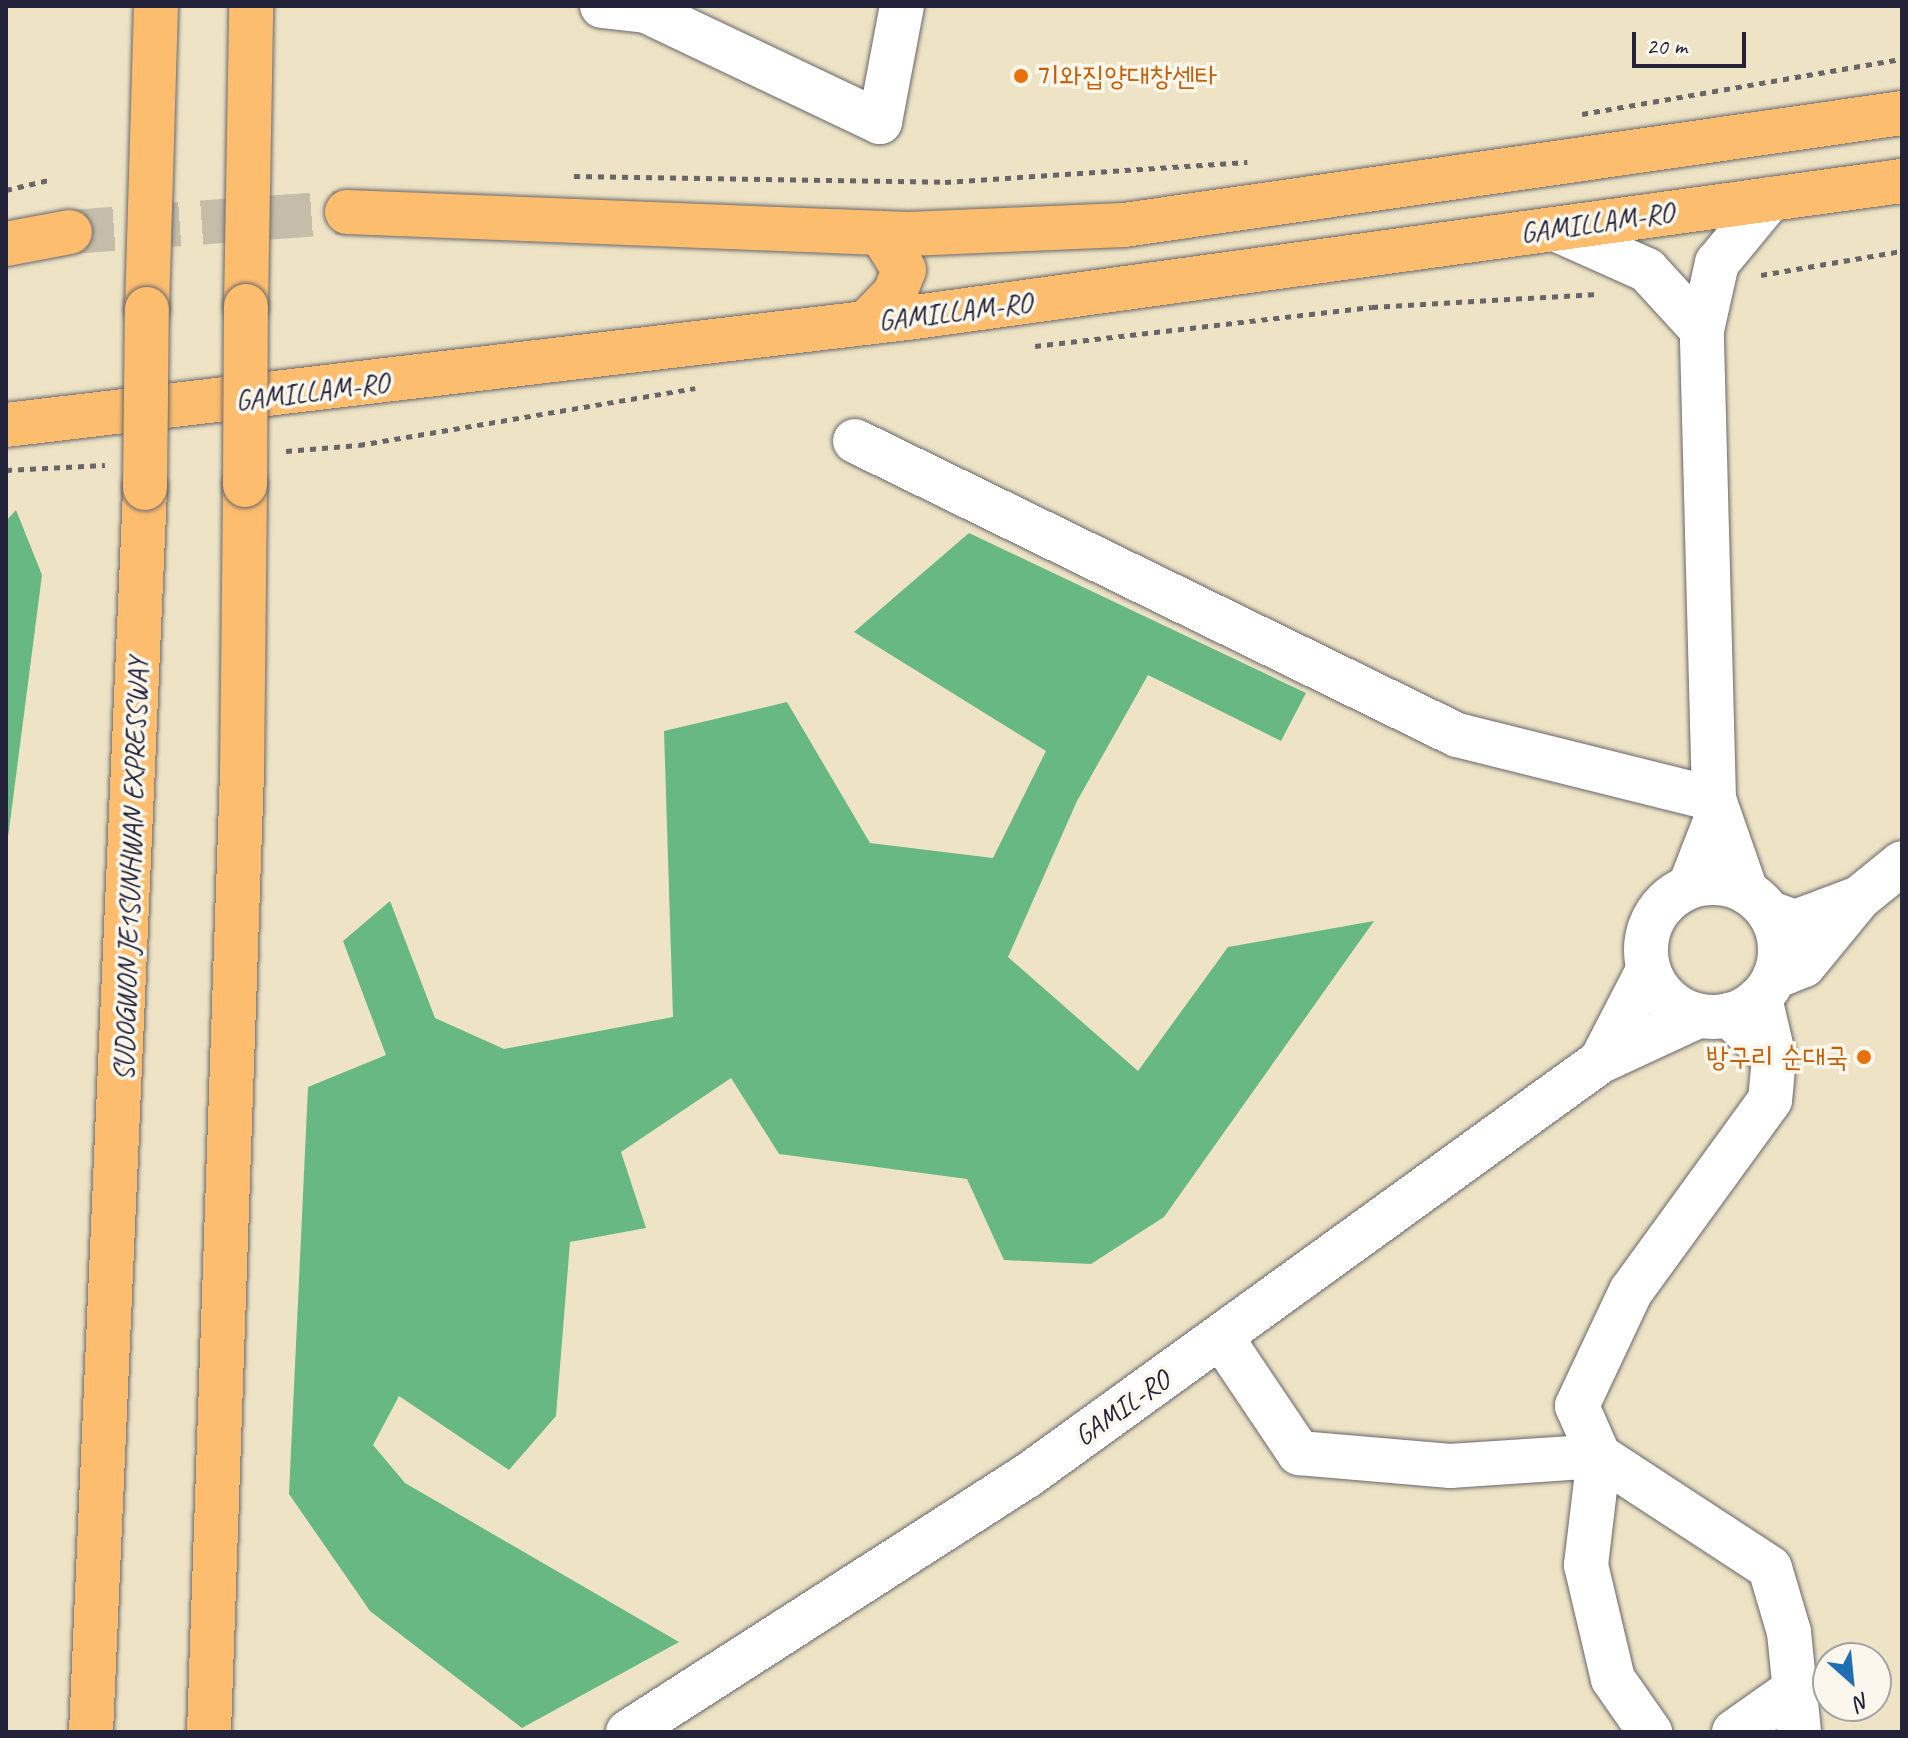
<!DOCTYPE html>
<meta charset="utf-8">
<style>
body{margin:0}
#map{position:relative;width:1908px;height:1738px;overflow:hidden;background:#eee4c5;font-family:Caveat,"Poor Story",sans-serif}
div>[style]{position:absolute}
.forest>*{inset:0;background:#68b884}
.primary-tunnel>*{height:44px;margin-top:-22px;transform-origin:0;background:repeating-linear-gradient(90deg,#c5bda9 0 44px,transparent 0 66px)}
.path>*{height:5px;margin-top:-2.5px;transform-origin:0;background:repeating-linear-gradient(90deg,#69666b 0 6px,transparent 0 12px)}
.roads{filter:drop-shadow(0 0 2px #69666b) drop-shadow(0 0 2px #69666b)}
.minor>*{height:44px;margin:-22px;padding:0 22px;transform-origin:22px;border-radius:22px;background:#fff}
.tertiary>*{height:44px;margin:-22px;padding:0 22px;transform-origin:22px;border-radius:22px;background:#fff}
.tertiary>.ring{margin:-22px;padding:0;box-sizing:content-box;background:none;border:44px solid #fff;border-radius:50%}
.primary>*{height:44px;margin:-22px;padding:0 22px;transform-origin:22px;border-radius:22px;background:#fcbd6f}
.motorway>*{height:44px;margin:-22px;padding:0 22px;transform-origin:22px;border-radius:22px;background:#fcbd6f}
.bridges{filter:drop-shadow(0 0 2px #69666b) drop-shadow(0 0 2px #69666b)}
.motorway-bridge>*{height:44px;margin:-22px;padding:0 22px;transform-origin:22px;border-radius:22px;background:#fcbd6f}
.dots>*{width:22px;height:22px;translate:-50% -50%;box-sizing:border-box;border:4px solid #fbf7ec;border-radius:50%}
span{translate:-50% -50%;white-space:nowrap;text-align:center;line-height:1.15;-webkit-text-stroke:7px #fbf7ec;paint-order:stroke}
.food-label{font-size:28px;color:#c56008}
.left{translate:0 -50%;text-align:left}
.right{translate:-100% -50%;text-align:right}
.street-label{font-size:28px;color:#22223b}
.frame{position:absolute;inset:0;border:8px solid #22223b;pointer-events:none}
.north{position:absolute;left:1812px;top:1642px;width:80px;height:80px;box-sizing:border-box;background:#fbf7ec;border:2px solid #a4a2a5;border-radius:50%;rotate:153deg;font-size:22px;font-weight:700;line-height:32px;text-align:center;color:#22223b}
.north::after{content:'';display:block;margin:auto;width:28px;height:36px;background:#1f6fb2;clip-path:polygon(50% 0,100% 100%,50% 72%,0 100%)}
.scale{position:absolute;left:1632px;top:32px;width:114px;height:36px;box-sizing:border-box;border:4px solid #22223b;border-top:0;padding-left:10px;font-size:24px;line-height:28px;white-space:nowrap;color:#22223b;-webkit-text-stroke:6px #fbf7ec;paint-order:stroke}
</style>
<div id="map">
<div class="forest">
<div style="clip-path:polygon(16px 510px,42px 575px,6px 853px,6px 521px)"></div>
<div style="clip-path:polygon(969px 533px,1306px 693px,1281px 741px,1148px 675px,1077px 801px,1008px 957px,1138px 1071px,1228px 947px,1374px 921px,1164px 1217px,1091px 1264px,1004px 1260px,967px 1179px,779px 1154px,731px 1078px,621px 1152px,646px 1228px,570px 1242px,556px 1416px,509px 1470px,399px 1396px,373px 1445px,405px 1483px,679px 1642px,522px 1728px,370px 1611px,289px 1494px,308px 1087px,386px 1055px,343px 941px,390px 901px,435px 1018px,504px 1049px,673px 1017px,664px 731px,787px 702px,870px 843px,993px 858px,1046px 751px,854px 632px)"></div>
</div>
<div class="primary-tunnel">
<div style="left:70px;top:232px;width:278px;rotate:-4.1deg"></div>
</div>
<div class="path">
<div style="left:1582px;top:114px;width:325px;rotate:-9.8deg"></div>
<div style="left:574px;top:176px;width:371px;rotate:0.9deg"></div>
<div style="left:945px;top:182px;width:303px;rotate:-3.8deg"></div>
<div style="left:6px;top:190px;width:44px;rotate:-13.1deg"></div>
<div style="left:1761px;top:275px;width:143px;rotate:-9.7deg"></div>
<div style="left:1035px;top:346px;width:339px;rotate:-6.6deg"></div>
<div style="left:1372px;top:307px;width:226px;rotate:-3.3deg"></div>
<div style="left:286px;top:451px;width:73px;rotate:-4.7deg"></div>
<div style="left:359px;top:445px;width:341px;rotate:-9.6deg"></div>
<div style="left:6px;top:470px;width:99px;rotate:-2.9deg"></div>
</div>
<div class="roads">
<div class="minor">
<div style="left:602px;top:6px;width:44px;rotate:6.5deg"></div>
<div style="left:646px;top:11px;width:259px;rotate:25.4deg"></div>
<div style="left:880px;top:122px;width:118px;rotate:-79.3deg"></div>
<div style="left:1555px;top:229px;width:101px;rotate:24deg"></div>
<div style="left:1647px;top:270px;width:81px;rotate:47.5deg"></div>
<div style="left:855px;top:441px;width:670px;rotate:26.03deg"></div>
<div style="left:1457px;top:735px;width:265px;rotate:14deg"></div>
<div style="left:1690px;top:886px;width:72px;rotate:-68.8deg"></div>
<div style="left:1746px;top:891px;width:97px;rotate:-109.2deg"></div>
<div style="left:1714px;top:799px;width:469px;rotate:-91.5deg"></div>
<div style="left:1702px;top:330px;width:69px;rotate:-77.4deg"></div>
<div style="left:1717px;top:263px;width:83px;rotate:-50.4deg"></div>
<div style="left:1729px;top:1015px;width:62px;rotate:43.7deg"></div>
<div style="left:1774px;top:1058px;width:62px;rotate:-103.1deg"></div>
<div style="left:1774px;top:1058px;width:42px;rotate:95.4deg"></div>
<div style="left:1770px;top:1100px;width:236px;rotate:126deg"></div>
<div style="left:1631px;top:1291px;width:127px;rotate:115.2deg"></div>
<div style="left:1577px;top:1406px;width:55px;rotate:66.3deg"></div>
<div style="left:1599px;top:1456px;width:204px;rotate:33.2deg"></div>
<div style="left:1770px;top:1568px;width:67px;rotate:73.5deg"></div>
<div style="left:1789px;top:1632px;width:100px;rotate:84.3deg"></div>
<div style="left:1221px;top:1337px;width:140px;rotate:56.1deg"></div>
<div style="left:1299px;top:1453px;width:152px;rotate:4.9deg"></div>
<div style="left:1450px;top:1466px;width:149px;rotate:-3.8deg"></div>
<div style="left:1599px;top:1456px;width:110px;rotate:96.8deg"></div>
<div style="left:1586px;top:1565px;width:117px;rotate:76.7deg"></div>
<div style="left:1613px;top:1679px;width:65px;rotate:55.1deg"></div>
<div style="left:1734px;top:1732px;width:75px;rotate:-35.2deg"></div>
</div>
<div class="tertiary">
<div class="ring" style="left:1646px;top:883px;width:90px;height:90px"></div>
<div style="left:1859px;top:898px;width:55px;rotate:-39.1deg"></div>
<div style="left:1770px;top:913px;width:27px;rotate:20deg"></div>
<div style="left:1795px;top:922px;width:68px;rotate:-20.6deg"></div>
<div style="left:1859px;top:898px;width:87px;rotate:129.4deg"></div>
<div style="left:1804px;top:965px;width:32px;rotate:158deg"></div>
<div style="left:1648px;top:970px;width:102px;rotate:117.3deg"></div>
<div style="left:1601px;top:1061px;width:107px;rotate:-24.9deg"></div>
<div style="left:628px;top:1732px;width:474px;rotate:-32.7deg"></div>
<div style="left:1027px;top:1476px;width:708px;rotate:-35.87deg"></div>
</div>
<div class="primary">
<div style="left:347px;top:212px;width:561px;rotate:2.25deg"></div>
<div style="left:908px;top:234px;width:216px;rotate:-2.4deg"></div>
<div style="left:1124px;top:225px;width:786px;rotate:-8.19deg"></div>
<div style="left:6px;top:244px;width:65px;rotate:-10.6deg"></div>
<div style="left:866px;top:323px;width:42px;rotate:-46deg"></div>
<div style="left:895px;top:293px;width:25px;rotate:-69deg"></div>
<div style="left:904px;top:270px;width:44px;rotate:-121.9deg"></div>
<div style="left:6px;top:425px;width:908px;rotate:-6.77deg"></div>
<div style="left:908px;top:318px;width:1003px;rotate:-7.85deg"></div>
</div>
<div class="motorway">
<div style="left:246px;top:306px;width:300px;rotate:-89deg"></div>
<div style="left:147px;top:309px;width:303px;rotate:-88.3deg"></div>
<div style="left:91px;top:1732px;width:1245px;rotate:-87.51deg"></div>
<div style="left:209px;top:1732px;width:959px;rotate:-88.03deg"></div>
<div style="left:242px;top:774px;width:289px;rotate:-89.4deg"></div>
</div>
</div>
<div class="bridges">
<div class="motorway-bridge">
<div style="left:245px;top:485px;width:179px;rotate:-89.7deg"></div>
<div style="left:145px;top:488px;width:179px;rotate:-89.4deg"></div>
</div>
</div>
<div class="dots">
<div style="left:1021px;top:76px;background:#e8710a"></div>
<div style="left:1864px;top:1057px;background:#e8710a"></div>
</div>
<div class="food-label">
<span class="left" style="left:1037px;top:76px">기와집양대창센타</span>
<span class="right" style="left:1848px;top:1057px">방구리 순대국</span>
</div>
<div class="street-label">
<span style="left:1597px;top:223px;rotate:-8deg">GAMILLAM-RO</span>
<span style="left:955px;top:312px;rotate:-7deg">GAMILLAM-RO</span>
<span style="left:312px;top:392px;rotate:-7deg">GAMILLAM-RO</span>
<span style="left:131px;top:869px;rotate:-88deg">SUDOGWON JE1SUNHWAN EXPRESSWAY</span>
<span style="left:1122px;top:1408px;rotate:-35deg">GAMIL-RO</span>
</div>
<div class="frame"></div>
<div class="north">N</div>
<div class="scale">20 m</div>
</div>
